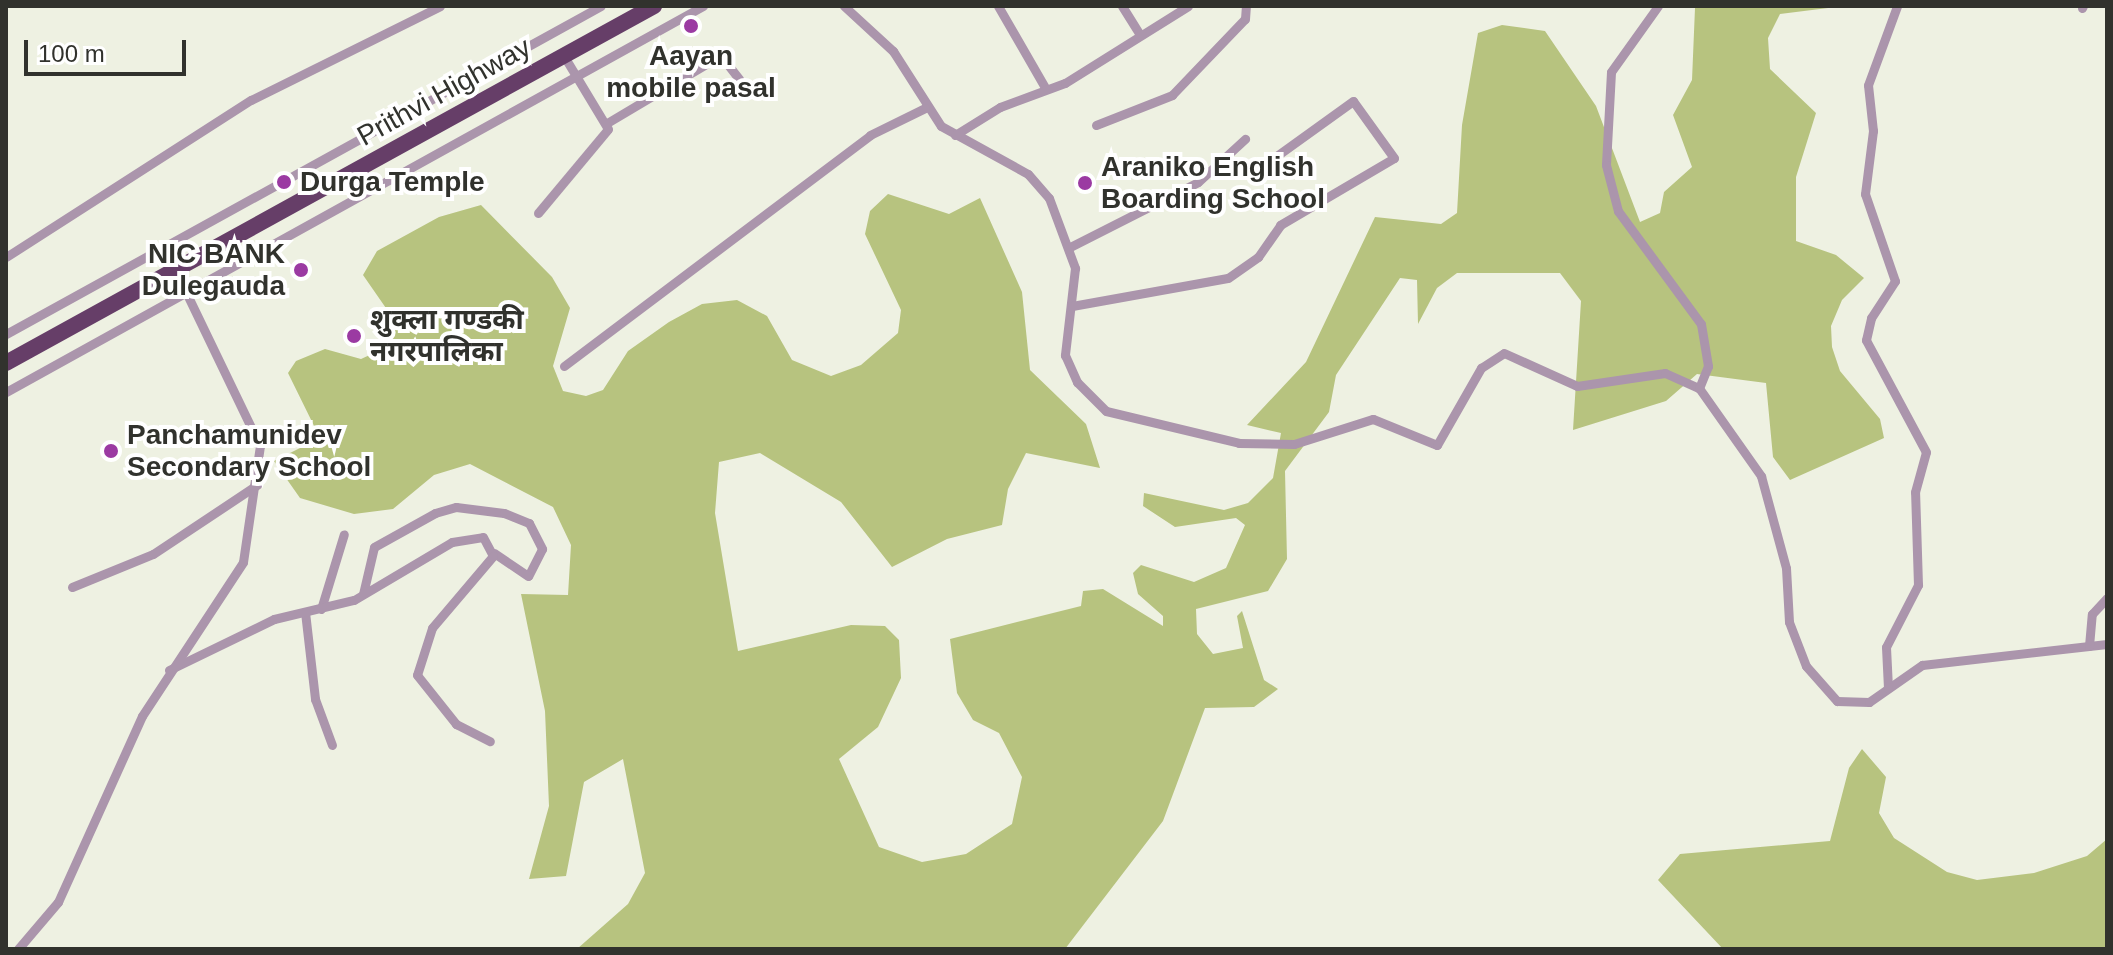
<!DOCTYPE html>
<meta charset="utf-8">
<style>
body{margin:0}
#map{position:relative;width:2113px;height:955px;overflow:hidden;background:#eef1e2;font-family:Arial,"Noto Sans Devanagari",sans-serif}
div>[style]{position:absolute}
.forest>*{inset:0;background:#b7c37f}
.minor>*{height:9px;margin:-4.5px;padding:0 4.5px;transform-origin:4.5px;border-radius:4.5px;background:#ab95ac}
.trunk>*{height:16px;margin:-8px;padding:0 8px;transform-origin:8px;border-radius:8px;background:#663e68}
.dots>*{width:22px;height:22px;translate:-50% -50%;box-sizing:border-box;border:4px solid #fff;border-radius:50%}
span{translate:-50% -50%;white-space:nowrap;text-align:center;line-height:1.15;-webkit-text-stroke:8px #fff;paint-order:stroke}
.poi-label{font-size:28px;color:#31322d;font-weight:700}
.left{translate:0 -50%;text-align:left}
.right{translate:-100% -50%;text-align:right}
.street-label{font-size:28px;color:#31322d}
.frame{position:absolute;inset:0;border:8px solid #31322d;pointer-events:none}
.scale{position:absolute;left:24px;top:40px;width:162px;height:36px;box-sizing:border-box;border:4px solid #31322d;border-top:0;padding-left:10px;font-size:24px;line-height:28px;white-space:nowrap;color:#31322d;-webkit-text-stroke:6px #fff;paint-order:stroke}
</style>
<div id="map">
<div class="forest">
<div style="clip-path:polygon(1844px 6px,1780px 14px,1768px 38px,1770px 69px,1816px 113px,1796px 177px,1796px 241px,1836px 255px,1864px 278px,1842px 300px,1831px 326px,1832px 347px,1840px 371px,1880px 419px,1884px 438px,1790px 480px,1773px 457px,1766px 383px,1697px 374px,1666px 401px,1573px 430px,1581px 301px,1560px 273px,1457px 273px,1437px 288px,1418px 324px,1417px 280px,1400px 278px,1336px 375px,1329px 412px,1285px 471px,1287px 559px,1268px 591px,1196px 609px,1197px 634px,1213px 654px,1243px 648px,1237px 616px,1242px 611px,1264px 680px,1278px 689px,1254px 707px,1205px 708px,1163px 821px,1065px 949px,577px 949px,628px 904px,645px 873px,623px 759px,584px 782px,566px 876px,529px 879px,549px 806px,545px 711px,521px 594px,568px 595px,571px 545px,553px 507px,470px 464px,434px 475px,393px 509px,354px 514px,300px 498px,274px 461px,320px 438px,288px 373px,296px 361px,325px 349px,361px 359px,385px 348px,397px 324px,363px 275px,377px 251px,439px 217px,481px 205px,552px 277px,570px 308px,553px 366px,563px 391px,586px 396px,603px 390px,628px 351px,669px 322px,702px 304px,737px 300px,767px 316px,792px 360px,831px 376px,861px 365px,898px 333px,901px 310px,865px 234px,870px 211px,888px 194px,949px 214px,980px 198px,1022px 292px,1030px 370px,1086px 424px,1100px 468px,1026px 453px,1008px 489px,1002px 525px,947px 539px,892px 567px,841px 502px,760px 453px,719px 462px,715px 513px,738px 651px,851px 625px,885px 626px,899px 640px,901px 678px,878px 727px,839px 759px,879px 847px,922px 862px,966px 854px,1012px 824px,1022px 777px,999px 733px,973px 720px,957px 693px,950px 639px,1081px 606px,1083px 591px,1103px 589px,1163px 626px,1163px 616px,1138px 594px,1133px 573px,1141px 565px,1194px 582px,1226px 568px,1245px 525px,1236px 518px,1175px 527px,1143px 506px,1144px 493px,1224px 510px,1248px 503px,1273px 478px,1281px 433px,1247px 425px,1306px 362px,1375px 217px,1441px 224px,1457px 213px,1462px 125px,1478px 33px,1502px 25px,1545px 31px,1596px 106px,1640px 222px,1660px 213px,1664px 192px,1692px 167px,1673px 115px,1692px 80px,1695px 8px)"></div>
<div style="clip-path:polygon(1862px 749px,1886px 777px,1879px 813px,1894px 838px,1947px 872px,1977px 880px,2034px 873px,2087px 856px,2107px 839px,2107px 949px,1723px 949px,1658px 880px,1680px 854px,1830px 841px,1849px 768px)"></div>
</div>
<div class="minor">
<div style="left:844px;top:6px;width:67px;rotate:42.6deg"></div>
<div style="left:893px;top:51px;width:89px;rotate:57.4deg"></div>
<div style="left:941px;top:126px;width:99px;rotate:28.9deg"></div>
<div style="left:1028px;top:174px;width:32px;rotate:49deg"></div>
<div style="left:1049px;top:198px;width:75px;rotate:69.6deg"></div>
<div style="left:1075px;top:268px;width:88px;rotate:96.6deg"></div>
<div style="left:1065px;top:355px;width:30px;rotate:66deg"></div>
<div style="left:1077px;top:382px;width:41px;rotate:45deg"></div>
<div style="left:1106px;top:411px;width:137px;rotate:13.5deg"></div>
<div style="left:1239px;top:443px;width:55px;rotate:1deg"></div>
<div style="left:1294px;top:444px;width:83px;rotate:-17.6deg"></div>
<div style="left:1373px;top:419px;width:69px;rotate:22.1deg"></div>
<div style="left:1437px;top:445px;width:89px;rotate:-60.3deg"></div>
<div style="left:1481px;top:368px;width:27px;rotate:-33deg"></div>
<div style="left:1504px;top:353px;width:80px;rotate:24.3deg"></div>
<div style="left:1577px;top:386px;width:89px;rotate:-8.4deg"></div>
<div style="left:1665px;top:373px;width:37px;rotate:24deg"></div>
<div style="left:1699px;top:388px;width:108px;rotate:54.8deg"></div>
<div style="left:1761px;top:476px;width:95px;rotate:74.8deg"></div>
<div style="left:1786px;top:568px;width:54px;rotate:86.8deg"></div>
<div style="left:1789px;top:622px;width:47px;rotate:68.9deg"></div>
<div style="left:1806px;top:666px;width:47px;rotate:48.5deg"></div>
<div style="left:1837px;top:701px;width:32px;rotate:2deg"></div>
<div style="left:1869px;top:702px;width:65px;rotate:-34.9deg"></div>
<div style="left:1922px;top:665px;width:186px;rotate:-6.5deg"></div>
<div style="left:998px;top:6px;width:96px;rotate:60deg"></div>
<div style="left:1122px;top:6px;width:32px;rotate:58deg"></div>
<div style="left:1658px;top:6px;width:81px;rotate:125.5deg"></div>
<div style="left:1611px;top:72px;width:93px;rotate:93.1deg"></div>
<div style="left:1606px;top:165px;width:48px;rotate:75.4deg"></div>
<div style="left:1618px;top:211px;width:140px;rotate:53.7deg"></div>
<div style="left:1701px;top:324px;width:43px;rotate:80.5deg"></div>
<div style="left:1708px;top:366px;width:24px;rotate:112deg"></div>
<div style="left:2082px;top:8px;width:2px;rotate:-63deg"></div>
<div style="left:607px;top:123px;width:121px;rotate:-30.8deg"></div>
<div style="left:711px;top:61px;width:14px"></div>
<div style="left:725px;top:61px;width:23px;rotate:52deg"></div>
<div style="left:1096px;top:125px;width:82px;rotate:-21.5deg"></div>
<div style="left:1172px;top:95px;width:105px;rotate:-46.2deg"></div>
<div style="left:1245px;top:19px;width:13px;rotate:-86deg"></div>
<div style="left:955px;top:135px;width:53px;rotate:-31.9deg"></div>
<div style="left:1000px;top:107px;width:69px;rotate:-20.3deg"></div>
<div style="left:1065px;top:83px;width:145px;rotate:-32deg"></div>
<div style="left:538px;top:213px;width:109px;rotate:-50.2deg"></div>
<div style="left:608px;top:129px;width:85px;rotate:-121.1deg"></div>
<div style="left:1072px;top:246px;width:141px;rotate:-26.9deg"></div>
<div style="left:1198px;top:182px;width:64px;rotate:-42.5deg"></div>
<div style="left:6px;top:257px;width:291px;rotate:-32.7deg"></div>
<div style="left:251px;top:100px;width:211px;rotate:-26.4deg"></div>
<div style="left:1072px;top:306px;width:158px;rotate:-10.2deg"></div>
<div style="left:1228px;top:278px;width:37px;rotate:-35deg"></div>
<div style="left:1258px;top:257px;width:39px;rotate:-55deg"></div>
<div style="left:1280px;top:225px;width:132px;rotate:-30.4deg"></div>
<div style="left:1394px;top:158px;width:70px;rotate:-125.7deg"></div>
<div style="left:1353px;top:101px;width:105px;rotate:144.3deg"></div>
<div style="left:6px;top:334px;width:679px;rotate:-28.87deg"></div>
<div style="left:564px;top:366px;width:383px;rotate:-37deg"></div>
<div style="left:870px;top:135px;width:61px;rotate:-26.1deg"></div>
<div style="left:6px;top:392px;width:797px;rotate:-28.98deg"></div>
<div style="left:72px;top:587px;width:87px;rotate:-22.2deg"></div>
<div style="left:153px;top:554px;width:125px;rotate:-33.6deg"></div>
<div style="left:363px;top:594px;width:48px;rotate:-76.8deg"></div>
<div style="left:374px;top:547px;width:70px;rotate:-29.1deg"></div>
<div style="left:435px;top:513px;width:22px;rotate:-16deg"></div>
<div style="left:456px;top:507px;width:48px;rotate:7.1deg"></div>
<div style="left:504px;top:513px;width:27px;rotate:22deg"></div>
<div style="left:529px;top:523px;width:29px;rotate:63deg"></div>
<div style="left:542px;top:549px;width:30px;rotate:117deg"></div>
<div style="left:528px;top:576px;width:41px;rotate:-145.9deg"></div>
<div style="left:321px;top:609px;width:78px;rotate:-73deg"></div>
<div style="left:305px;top:612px;width:88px;rotate:83.4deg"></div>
<div style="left:315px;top:699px;width:49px;rotate:69.7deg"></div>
<div style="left:2089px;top:646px;width:32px;rotate:-85deg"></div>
<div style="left:2092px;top:614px;width:22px;rotate:-47deg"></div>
<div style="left:169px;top:670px;width:117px;rotate:-25.9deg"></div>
<div style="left:274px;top:619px;width:82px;rotate:-13.4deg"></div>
<div style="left:354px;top:600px;width:114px;rotate:-30.6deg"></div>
<div style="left:452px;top:542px;width:31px;rotate:-9deg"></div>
<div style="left:483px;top:537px;width:21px;rotate:62deg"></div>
<div style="left:493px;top:556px;width:94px;rotate:130.3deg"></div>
<div style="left:432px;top:628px;width:49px;rotate:107.7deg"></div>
<div style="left:417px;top:675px;width:63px;rotate:51.5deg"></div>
<div style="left:456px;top:724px;width:38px;rotate:27deg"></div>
<div style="left:1888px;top:688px;width:41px;rotate:-92.8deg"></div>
<div style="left:1886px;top:647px;width:70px;rotate:-62.7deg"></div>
<div style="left:1918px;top:585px;width:93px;rotate:-91.8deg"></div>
<div style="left:1915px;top:492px;width:41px;rotate:-74.6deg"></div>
<div style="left:1926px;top:452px;width:127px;rotate:-118.2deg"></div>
<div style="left:1866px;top:340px;width:23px;rotate:-77deg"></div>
<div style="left:1871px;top:318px;width:44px;rotate:-57deg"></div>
<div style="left:1895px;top:281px;width:92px;rotate:-109deg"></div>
<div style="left:1865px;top:194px;width:64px;rotate:-82.8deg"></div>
<div style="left:1873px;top:131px;width:46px;rotate:-96.2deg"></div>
<div style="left:1868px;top:85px;width:84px;rotate:-69.8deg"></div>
<div style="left:18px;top:949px;width:62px;rotate:-49.6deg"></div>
<div style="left:58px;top:902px;width:204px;rotate:-65.7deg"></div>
<div style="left:142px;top:716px;width:184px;rotate:-56.7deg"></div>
<div style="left:243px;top:562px;width:117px;rotate:-81.7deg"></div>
<div style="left:260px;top:446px;width:196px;rotate:-115.7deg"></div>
</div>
<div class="trunk">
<div style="left:6px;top:363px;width:740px;rotate:-28.85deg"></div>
</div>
<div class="dots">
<div style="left:691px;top:26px;background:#9b3aa2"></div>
<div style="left:284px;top:182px;background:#9b3aa2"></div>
<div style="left:1085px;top:183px;background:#9b3aa2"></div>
<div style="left:301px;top:270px;background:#9b3aa2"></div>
<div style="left:354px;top:336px;background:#9b3aa2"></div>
<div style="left:111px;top:451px;background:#9b3aa2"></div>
</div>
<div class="poi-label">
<span style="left:691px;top:72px">Aayan<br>mobile pasal</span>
<span class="left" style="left:1101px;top:183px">Araniko English<br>Boarding School</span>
<span class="left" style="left:300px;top:182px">Durga Temple</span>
<span class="right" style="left:285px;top:270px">NIC BANK<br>Dulegauda</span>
<span class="left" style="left:370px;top:336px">शुक्ला गण्डकी<br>नगरपालिका</span>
<span class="left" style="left:127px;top:451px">Panchamunidev<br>Secondary School</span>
</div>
<div class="street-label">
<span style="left:444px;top:92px;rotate:-29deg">Prithvi Highway</span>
</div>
<div class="frame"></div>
<div class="scale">100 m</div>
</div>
